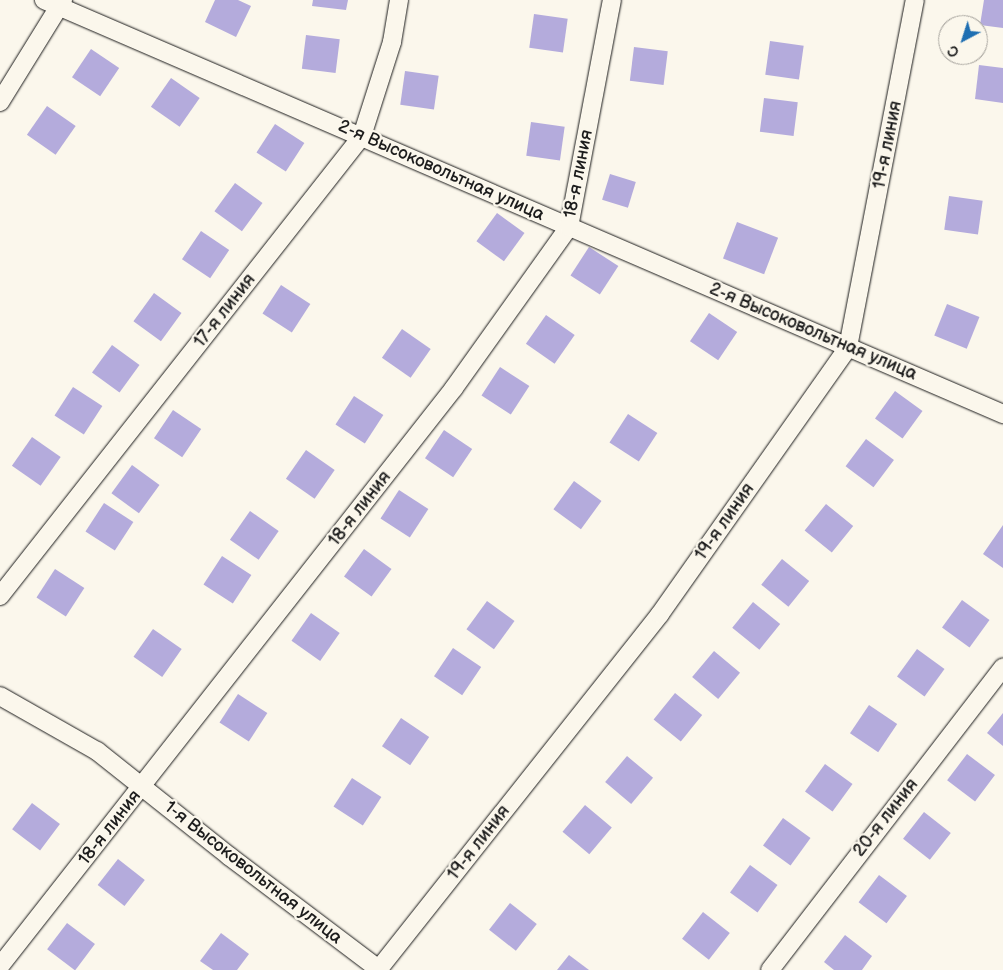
<!DOCTYPE html>
<meta charset="utf-8">
<style>
body{margin:0}
#map{position:relative;width:1003px;height:970px;overflow:hidden;background:#fbf7ec;font-family:"Balsamiq Sans",sans-serif}
div>[style]{position:absolute}
.building>*{inset:0;background:#b4abdc;transform-origin:0 0}
.roads{filter:drop-shadow(0 0 1px #1c1c1c) drop-shadow(0 0 1px #1c1c1c)}
.street>*{height:18px;margin:-9px;padding:0 9px;transform-origin:9px;border-radius:9px;background:#fbf7ec}
span{translate:-50% -50%;white-space:nowrap;text-align:center;line-height:1.15;-webkit-text-stroke:4.5px #fbf7ec;paint-order:stroke}
.street-label{font-size:18px;color:#1c1c1c}
.north{position:absolute;left:938px;top:15px;width:50px;height:50px;box-sizing:border-box;background:#fbf7ec;border:1px solid #a29f99;border-radius:50%;rotate:220deg;font-size:14px;font-weight:700;line-height:20px;text-align:center;color:#1c1c1c}
.north::after{content:'';display:block;margin:auto;width:18px;height:22px;background:#1f6fb2;clip-path:polygon(50% 0,100% 100%,50% 72%,0 100%)}
</style>
<div id="map">
<div class="building">
<div style="clip-path:polygon(215px 0,238px 0,251px 6px,236px 37px,205px 22px)"></div>
<div style="clip-path:polygon(313px 0,348px 0,346px 10px,312px 6px)"></div>
<div style="clip-path:polygon(984px 0,1003px 0,1003px 28px,980px 25px)"></div>
<div style="left:534px;top:14px;width:34px;height:34px;rotate:8deg"></div>
<div style="left:306px;top:35px;width:34px;height:34px;rotate:7deg"></div>
<div style="left:770px;top:41px;width:34px;height:34px;rotate:8deg"></div>
<div style="left:634px;top:47px;width:34px;height:34px;rotate:7deg"></div>
<div style="left:91px;top:49px;width:34px;height:34px;rotate:34deg"></div>
<div style="clip-path:polygon(979px 65px,1003px 68px,1003px 103px,975px 99px)"></div>
<div style="left:405px;top:71px;width:34px;height:34px;rotate:8deg"></div>
<div style="left:171px;top:78px;width:35px;height:35px;rotate:35deg"></div>
<div style="left:764px;top:98px;width:34px;height:34px;rotate:7deg"></div>
<div style="left:47px;top:106px;width:35px;height:35px;rotate:35deg"></div>
<div style="left:531px;top:122px;width:34px;height:34px;rotate:8deg"></div>
<div style="left:275px;top:124px;width:35px;height:34px;rotate:33deg"></div>
<div style="left:610px;top:174px;width:27px;height:27px;rotate:17deg"></div>
<div style="left:235px;top:183px;width:34px;height:35px;rotate:36deg"></div>
<div style="left:949px;top:196px;width:34px;height:34px;rotate:8deg"></div>
<div style="left:497px;top:213px;width:34px;height:35px;rotate:36deg"></div>
<div style="left:737px;top:222px;width:44px;height:39px;rotate:21deg"></div>
<div style="left:201px;top:231px;width:34px;height:34px;rotate:34deg"></div>
<div style="left:589px;top:247px;width:35px;height:34px;rotate:33deg"></div>
<div style="left:281px;top:285px;width:35px;height:34px;rotate:33deg"></div>
<div style="left:154px;top:293px;width:34px;height:35px;rotate:36deg"></div>
<div style="left:947px;top:304px;width:35px;height:34px;rotate:22deg"></div>
<div style="left:709px;top:313px;width:34px;height:34px;rotate:34deg"></div>
<div style="left:546px;top:315px;width:35px;height:35px;rotate:35deg"></div>
<div style="left:402px;top:329px;width:35px;height:35px;rotate:35deg"></div>
<div style="left:112px;top:345px;width:34px;height:34px;rotate:36deg"></div>
<div style="left:500px;top:367px;width:35px;height:34px;rotate:33deg"></div>
<div style="left:73px;top:387px;width:35px;height:34px;rotate:33deg"></div>
<div style="left:895px;top:391px;width:34px;height:34px;rotate:36deg"></div>
<div style="left:354px;top:396px;width:35px;height:34px;rotate:33deg"></div>
<div style="left:173px;top:410px;width:34px;height:34px;rotate:34deg"></div>
<div style="left:628px;top:414px;width:35px;height:34px;rotate:33deg"></div>
<div style="left:444px;top:430px;width:34px;height:34px;rotate:34deg"></div>
<div style="left:32px;top:437px;width:35px;height:35px;rotate:35deg"></div>
<div style="left:866px;top:439px;width:35px;height:34px;rotate:37deg"></div>
<div style="left:306px;top:450px;width:35px;height:35px;rotate:35deg"></div>
<div style="left:132px;top:465px;width:34px;height:35px;rotate:36deg"></div>
<div style="left:574px;top:481px;width:34px;height:35px;rotate:36deg"></div>
<div style="left:399px;top:490px;width:35px;height:34px;rotate:33deg"></div>
<div style="left:104px;top:503px;width:35px;height:34px;rotate:33deg"></div>
<div style="left:826px;top:504px;width:35px;height:34px;rotate:39deg"></div>
<div style="left:250px;top:511px;width:35px;height:35px;rotate:35deg"></div>
<div style="clip-path:polygon(1003px 525px,1003px 568px,983px 554px)"></div>
<div style="left:364px;top:549px;width:34px;height:34px;rotate:36deg"></div>
<div style="left:222px;top:556px;width:35px;height:34px;rotate:33deg"></div>
<div style="left:782px;top:559px;width:35px;height:33px;rotate:39deg"></div>
<div style="left:55px;top:569px;width:35px;height:34px;rotate:33deg"></div>
<div style="left:962px;top:600px;width:34px;height:34px;rotate:36deg"></div>
<div style="left:487px;top:601px;width:34px;height:35px;rotate:36deg"></div>
<div style="left:753px;top:602px;width:35px;height:33px;rotate:39deg"></div>
<div style="left:311px;top:613px;width:35px;height:34px;rotate:35deg"></div>
<div style="left:153px;top:629px;width:35px;height:34px;rotate:35deg"></div>
<div style="left:453px;top:648px;width:34px;height:34px;rotate:34deg"></div>
<div style="left:917px;top:649px;width:34px;height:34px;rotate:36deg"></div>
<div style="left:714px;top:651px;width:34px;height:34px;rotate:40deg"></div>
<div style="left:675px;top:693px;width:35px;height:34px;rotate:39deg"></div>
<div style="left:238px;top:694px;width:35px;height:34px;rotate:33deg"></div>
<div style="left:869px;top:705px;width:34px;height:34px;rotate:34deg"></div>
<div style="clip-path:polygon(1003px 713px,1003px 746px,987px 733px)"></div>
<div style="left:401px;top:718px;width:34px;height:34px;rotate:34deg"></div>
<div style="left:967px;top:754px;width:35px;height:33px;rotate:37deg"></div>
<div style="left:627px;top:756px;width:34px;height:34px;rotate:40deg"></div>
<div style="left:825px;top:764px;width:34px;height:34px;rotate:36deg"></div>
<div style="left:352px;top:778px;width:35px;height:34px;rotate:33deg"></div>
<div style="left:32px;top:803px;width:35px;height:33px;rotate:37deg"></div>
<div style="left:585px;top:805px;width:35px;height:35px;rotate:40deg"></div>
<div style="left:924px;top:812px;width:34px;height:34px;rotate:38deg"></div>
<div style="left:783px;top:818px;width:34px;height:34px;rotate:36deg"></div>
<div style="left:118px;top:859px;width:34px;height:33px;rotate:38deg"></div>
<div style="left:750px;top:865px;width:34px;height:34px;rotate:36deg"></div>
<div style="left:879px;top:875px;width:35px;height:34px;rotate:37deg"></div>
<div style="left:510px;top:903px;width:34px;height:34px;rotate:38deg"></div>
<div style="left:703px;top:912px;width:34px;height:34px;rotate:38deg"></div>
<div style="left:67px;top:923px;width:35px;height:33px;rotate:37deg"></div>
<div style="clip-path:polygon(221px 933px,249px 954px,237px 970px,213px 970px,200px 961px)"></div>
<div style="clip-path:polygon(845px 935px,872px 956px,862px 970px,834px 970px,824px 962px)"></div>
<div style="clip-path:polygon(569px 955px,589px 970px,557px 970px)"></div>
</div>
<div class="roads">
<div class="street">
<div style="left:44px;top:0;width:1045px;rotate:23.35deg"></div>
<div style="left:0;top:102px;width:120px;rotate:-58.3deg"></div>
<div style="left:0;top:596px;width:585px;rotate:-51.8deg"></div>
<div style="left:362px;top:136px;width:99px;rotate:-72.3deg"></div>
<div style="left:392px;top:42px;width:43px;rotate:-80.5deg"></div>
<div style="left:0;top:696px;width:112px;rotate:29.6deg"></div>
<div style="left:97px;top:751px;width:169px;rotate:38.5deg"></div>
<div style="left:229px;top:856px;width:189px;rotate:37.1deg"></div>
<div style="left:0;top:966px;width:735px;rotate:-51.85deg"></div>
<div style="left:454px;top:388px;width:198px;rotate:-54.5deg"></div>
<div style="left:569px;top:227px;width:231px;rotate:-79.3deg"></div>
<div style="left:378px;top:970px;width:454px;rotate:-51.6deg"></div>
<div style="left:660px;top:614px;width:327px;rotate:-54.8deg"></div>
<div style="left:848px;top:347px;width:353px;rotate:-79.1deg"></div>
<div style="left:770px;top:970px;width:382px;rotate:-52.4deg"></div>
</div>
</div>
<div class="street-label">
<span style="left:888px;top:145px;rotate:-79deg">19-я линия</span>
<span style="left:441px;top:171px;rotate:24deg">2-я Высоковольтная улица</span>
<span style="left:579px;top:174px;rotate:-79deg">18-я линия</span>
<span style="left:225px;top:311px;rotate:-52deg">17-я линия</span>
<span style="left:813px;top:332px;rotate:23deg">2-я Высоковольтная улица</span>
<span style="left:360px;top:509px;rotate:-52deg">18-я линия</span>
<span style="left:725px;top:522px;rotate:-55deg">19-я линия</span>
<span style="left:886px;top:818px;rotate:-52deg">20-я линия</span>
<span style="left:110px;top:828px;rotate:-52deg">18-я линия</span>
<span style="left:479px;top:843px;rotate:-52deg">19-я линия</span>
<span style="left:253px;top:873px;rotate:38deg">1-я Высоковольтная улица</span>
</div>
<div class="north">С</div>
</div>
